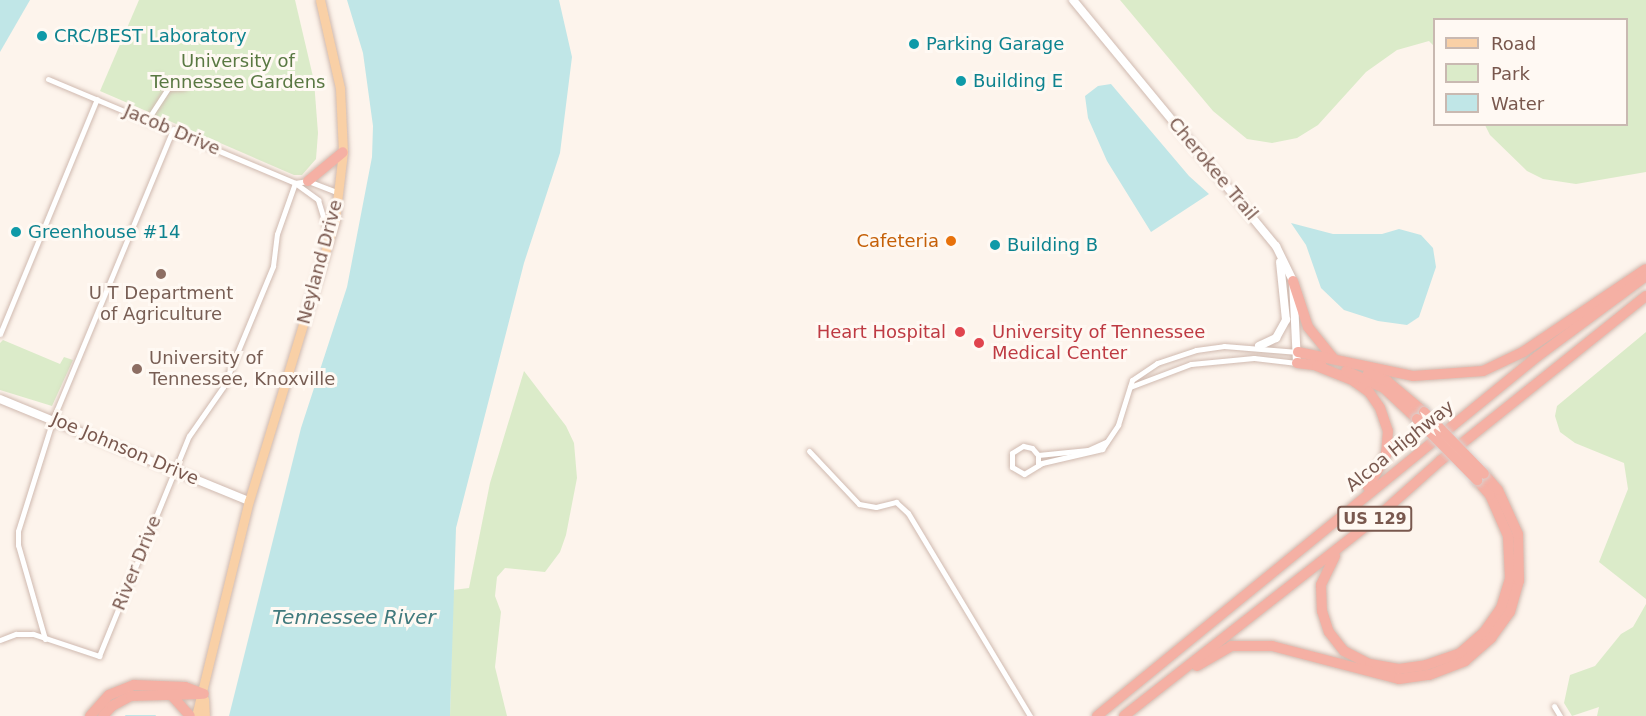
<!DOCTYPE html>
<style>
body{margin:0}
#map{position:relative;width:1646px;height:716px;overflow:hidden;background:#fdf4ec;font-family:"DejaVu Sans",sans-serif}
div>[style]{position:absolute}
.green>*{inset:0;background:#dbebc9}
.water>*{inset:0;background:#c0e6e7}
.stream>*{height:2px;margin:-1px;padding:0 1px;transform-origin:1px;border-radius:1px;background:#c0e6e7}
.roads{filter:drop-shadow(0 0 2px #d0bab0) drop-shadow(0 0 2px #d0bab0)}
.street>*{height:5px;margin:-2.5px;padding:0 2.5px;transform-origin:2.5px;border-radius:2.5px;background:#fff}
.secondary>*{height:8px;margin:-4px;padding:0 4px;transform-origin:4px;border-radius:4px;background:#fff}
.primary>*{height:9px;margin:-4.5px;padding:0 4.5px;transform-origin:4.5px;border-radius:4.5px;background:#f9d0a6}
.highway>*{height:10px;margin:-5px;padding:0 5px;transform-origin:5px;border-radius:5px;background:#f5b0a4}
.bridges{filter:drop-shadow(0 0 2px #d9d0cd) drop-shadow(0 0 2px #d9d0cd)}
.highway-bridge>*{height:10px;margin:-5px;padding:0 5px;transform-origin:5px;border-radius:5px;background:#f5b0a4}
.dots>*{width:16px;height:16px;translate:-50% -50%;box-sizing:border-box;border:3px solid #fff9f3;border-radius:50%}
span{translate:-50% -50%;white-space:nowrap;text-align:center;line-height:1.15;-webkit-text-stroke:6px #fff9f3;paint-order:stroke}
.shield-label span{padding:2px 4px;background:#fff9f3;border:2px solid;border-radius:4px;-webkit-text-stroke-width:0}
.shield-label{font-size:16px;color:#79584e;font-weight:700}
.culture-label{font-size:18px;color:#0d838f}
.left{translate:0 -50%;text-align:left}
.park-label{font-size:18px;color:#597842}
.street-label{font-size:18px;color:#79584e}
.food-label{font-size:18px;color:#c56008}
.right{translate:-100% -50%;text-align:right}
.education-label{font-size:18px;color:#785e54}
.health-label{font-size:18px;color:#be3a42}
.water-label{font-size:20px;color:#417a7d;font-style:italic}
.legend{position:absolute;left:1433px;top:18px;width:195px;height:108px;box-sizing:border-box;background:#fff9f3;border:2px solid #c9b9b1;margin:0;padding:8px 10px;list-style:none;font-size:18px;color:#79584e}
.legend li{display:flex;align-items:center;gap:12px;height:30px}
.legend b{width:30px;border:2px solid #c9b9b1}
</style>
<div id="map">
<div class="green">
<div style="clip-path:polygon(139px 0,295px 0,314px 81px,318px 133px,316px 159px,302px 175px,294px 175px,100px 91px)"></div>
<div style="clip-path:polygon(1120px 0,1646px 0,1646px 172px,1576px 184px,1543px 179px,1527px 171px,1490px 135px,1485px 125px,1626px 124px,1626px 20px,1434px 20px,1434px 46px,1429px 41px,1397px 50px,1366px 72px,1318px 125px,1297px 138px,1272px 143px,1247px 139px,1213px 111px)"></div>
<div style="clip-path:polygon(1646px 332px,1646px 599px,1599px 562px,1628px 489px,1624px 463px,1575px 443px,1560px 432px,1555px 416px,1557px 406px)"></div>
<div style="clip-path:polygon(3px 340px,60px 364px,64px 357px,73px 360px,52px 406px,0 390px,0 343px)"></div>
<div style="clip-path:polygon(524px 371px,566px 426px,574px 443px,577px 478px,566px 535px,560px 552px,545px 572px,505px 568px,497px 577px,495px 596px,501px 612px,495px 667px,507px 716px,450px 716px,453px 590px,469px 588px,490px 483px)"></div>
<div style="clip-path:polygon(1646px 604px,1646px 716px,1597px 716px,1599px 707px,1572px 716px,1564px 703px,1570px 675px,1595px 666px,1621px 634px,1633px 627px)"></div>
</div>
<div class="water">
<div style="clip-path:polygon(0 0,30px 0,0 52px)"></div>
<div style="clip-path:polygon(347px 0,559px 0,572px 57px,560px 153px,524px 263px,456px 528px,450px 716px,229px 716px,301px 428px,347px 287px,372px 157px,373px 126px,363px 53px)"></div>
<div style="clip-path:polygon(1111px 84px,1189px 176px,1209px 194px,1151px 232px,1107px 161px,1088px 118px,1085px 96px,1098px 86px)"></div>
<div style="clip-path:polygon(1291px 223px,1333px 234px,1382px 234px,1399px 229px,1421px 235px,1433px 248px,1436px 267px,1419px 317px,1407px 325px,1378px 321px,1344px 310px,1321px 288px,1306px 245px)"></div>
</div>
<div class="stream">
<div style="left:126px;top:716px;width:29px"></div>
</div>
<div class="roads">
<div class="street">
<div style="left:159px;top:77px;width:14px;rotate:51deg"></div>
<div style="left:48px;top:79px;width:268px;rotate:22.8deg"></div>
<div style="left:295px;top:183px;width:29px;rotate:36deg"></div>
<div style="left:318px;top:200px;width:37px;rotate:73deg"></div>
<div style="left:150px;top:116px;width:33px;rotate:-57deg"></div>
<div style="left:168px;top:88px;width:16px;rotate:-4deg"></div>
<div style="left:295px;top:183px;width:13px;rotate:-9deg"></div>
<div style="left:308px;top:181px;width:33px;rotate:21deg"></div>
<div style="left:0;top:334px;width:254px;rotate:-67.6deg"></div>
<div style="left:1130px;top:387px;width:65px;rotate:-20.7deg"></div>
<div style="left:1191px;top:364px;width:63px;rotate:-5.4deg"></div>
<div style="left:1254px;top:358px;width:43px;rotate:6.6deg"></div>
<div style="left:809px;top:451px;width:73px;rotate:46.7deg"></div>
<div style="left:859px;top:504px;width:17px;rotate:10deg"></div>
<div style="left:876px;top:507px;width:21px;rotate:-14deg"></div>
<div style="left:896px;top:502px;width:16px;rotate:43deg"></div>
<div style="left:908px;top:513px;width:237px;rotate:59deg"></div>
<div style="left:1038px;top:455px;width:50px;rotate:-5.7deg"></div>
<div style="left:1088px;top:450px;width:20px;rotate:-24deg"></div>
<div style="left:1038px;top:465px;width:10px;rotate:-90deg"></div>
<div style="left:1038px;top:455px;width:9px;rotate:-131deg"></div>
<div style="left:1032px;top:448px;width:9px;rotate:-167deg"></div>
<div style="left:1023px;top:446px;width:13px;rotate:148deg"></div>
<div style="left:1012px;top:453px;width:14px;rotate:90deg"></div>
<div style="left:1012px;top:467px;width:14px;rotate:30deg"></div>
<div style="left:1024px;top:474px;width:21px;rotate:-31deg"></div>
<div style="left:1042px;top:463px;width:62px;rotate:-13.1deg"></div>
<div style="left:1102px;top:449px;width:29px;rotate:-56deg"></div>
<div style="left:1118px;top:425px;width:47px;rotate:-72.7deg"></div>
<div style="left:1132px;top:380px;width:30px;rotate:-34deg"></div>
<div style="left:1157px;top:363px;width:41px;rotate:-18.4deg"></div>
<div style="left:1196px;top:350px;width:28px;rotate:-8deg"></div>
<div style="left:1224px;top:346px;width:74px;rotate:4.6deg"></div>
<div style="left:45px;top:639px;width:98px;rotate:-106deg"></div>
<div style="left:18px;top:545px;width:14px;rotate:-90deg"></div>
<div style="left:18px;top:531px;width:117px;rotate:-72.6deg"></div>
<div style="left:53px;top:419px;width:314px;rotate:-67.5deg"></div>
<div style="left:0;top:640px;width:17px;rotate:-21deg"></div>
<div style="left:16px;top:634px;width:17px"></div>
<div style="left:33px;top:634px;width:70px;rotate:18.4deg"></div>
<div style="left:99px;top:656px;width:238px;rotate:-67.8deg"></div>
<div style="left:189px;top:436px;width:60px;rotate:-55.2deg"></div>
<div style="left:223px;top:387px;width:131px;rotate:-67.5deg"></div>
<div style="left:273px;top:266px;width:32px;rotate:-83deg"></div>
<div style="left:277px;top:234px;width:54px;rotate:-70.6deg"></div>
<div style="left:1554px;top:706px;width:12px;rotate:59deg"></div>
</div>
<div class="secondary">
<div style="left:1073px;top:0;width:319px;rotate:50.5deg"></div>
<div style="left:1276px;top:246px;width:39px;rotate:64deg"></div>
<div style="left:1293px;top:281px;width:82px;rotate:87.2deg"></div>
<div style="left:1259px;top:346px;width:19px;rotate:-25deg"></div>
<div style="left:1276px;top:338px;width:21px;rotate:-61deg"></div>
<div style="left:1286px;top:320px;width:58px;rotate:-95.9deg"></div>
<div style="left:0;top:399px;width:269px;rotate:22.3deg"></div>
</div>
<div class="primary">
<div style="left:204px;top:699px;width:17px;rotate:87deg"></div>
<div style="left:196px;top:716px;width:221px;rotate:-76.2deg"></div>
<div style="left:249px;top:501px;width:295px;rotate:-73deg"></div>
<div style="left:335px;top:219px;width:67px;rotate:-83.2deg"></div>
<div style="left:343px;top:152px;width:64px;rotate:-92.7deg"></div>
<div style="left:340px;top:88px;width:90px;rotate:-102.8deg"></div>
</div>
<div class="highway">
<div style="left:308px;top:181px;width:45px;rotate:-39.6deg"></div>
<div style="left:1293px;top:281px;width:48px;rotate:71.9deg"></div>
<div style="left:1308px;top:327px;width:41px;rotate:50.9deg"></div>
<div style="left:1298px;top:352px;width:117px;rotate:11.8deg"></div>
<div style="left:1413px;top:376px;width:70px;rotate:-4.1deg"></div>
<div style="left:1483px;top:371px;width:44px;rotate:-25.4deg"></div>
<div style="left:1523px;top:352px;width:148px;rotate:-34deg"></div>
<div style="left:1297px;top:363px;width:25px;rotate:7deg"></div>
<div style="left:1317px;top:366px;width:38px;rotate:22deg"></div>
<div style="left:1352px;top:380px;width:21px;rotate:35deg"></div>
<div style="left:1369px;top:392px;width:19px;rotate:55deg"></div>
<div style="left:1380px;top:408px;width:24px;rotate:71deg"></div>
<div style="left:1388px;top:431px;width:24px;rotate:95deg"></div>
<div style="left:1386px;top:455px;width:37px;rotate:119deg"></div>
<div style="left:1346px;top:371px;width:42px;rotate:24.1deg"></div>
<div style="left:1384px;top:388px;width:45px;rotate:43.2deg"></div>
<div style="left:1368px;top:373px;width:21px;rotate:23deg"></div>
<div style="left:1387px;top:381px;width:48px;rotate:40deg"></div>
<div style="left:1335px;top:556px;width:32px;rotate:116deg"></div>
<div style="left:1321px;top:585px;width:26px;rotate:88deg"></div>
<div style="left:1322px;top:611px;width:22px;rotate:72deg"></div>
<div style="left:1329px;top:632px;width:24px;rotate:52deg"></div>
<div style="left:1344px;top:651px;width:29px;rotate:27deg"></div>
<div style="left:1370px;top:664px;width:29px;rotate:10deg"></div>
<div style="left:1399px;top:669px;width:27px;rotate:-8deg"></div>
<div style="left:1426px;top:665px;width:36px;rotate:-19deg"></div>
<div style="left:1460px;top:653px;width:32px;rotate:-41deg"></div>
<div style="left:1484px;top:632px;width:29px;rotate:-55deg"></div>
<div style="left:1501px;top:608px;width:30px;rotate:-73deg"></div>
<div style="left:1510px;top:579px;width:43px;rotate:-92.7deg"></div>
<div style="left:1508px;top:536px;width:45px;rotate:-113.7deg"></div>
<div style="left:1490px;top:495px;width:20px;rotate:-131deg"></div>
<div style="left:1197px;top:666px;width:39px;rotate:-30deg"></div>
<div style="left:1231px;top:646px;width:41px"></div>
<div style="left:1272px;top:646px;width:131px;rotate:14.6deg"></div>
<div style="left:1399px;top:679px;width:30px;rotate:-8deg"></div>
<div style="left:1429px;top:675px;width:39px;rotate:-21deg"></div>
<div style="left:1465px;top:661px;width:35px;rotate:-41deg"></div>
<div style="left:1491px;top:638px;width:32px;rotate:-54deg"></div>
<div style="left:1510px;top:612px;width:32px;rotate:-74deg"></div>
<div style="left:1519px;top:581px;width:47px;rotate:-91.2deg"></div>
<div style="left:1518px;top:534px;width:48px;rotate:-114.4deg"></div>
<div style="left:1498px;top:490px;width:21px;rotate:-131deg"></div>
<div style="left:173px;top:697px;width:25px;rotate:48deg"></div>
<div style="left:90px;top:716px;width:28px;rotate:-48deg"></div>
<div style="left:109px;top:695px;width:27px;rotate:-22deg"></div>
<div style="left:134px;top:685px;width:51px;rotate:2.2deg"></div>
<div style="left:185px;top:687px;width:20px;rotate:20deg"></div>
<div style="left:103px;top:716px;width:13px;rotate:-48deg"></div>
<div style="left:112px;top:706px;width:21px;rotate:-28deg"></div>
<div style="left:131px;top:696px;width:69px;rotate:-1.7deg"></div>
<div style="left:1097px;top:716px;width:569px;rotate:-39.23deg"></div>
<div style="left:1538px;top:356px;width:134px;rotate:-36.5deg"></div>
<div style="left:1124px;top:716px;width:319px;rotate:-38.1deg"></div>
<div style="left:1375px;top:519px;width:87px;rotate:-41.7deg"></div>
<div style="left:1440px;top:461px;width:264px;rotate:-38.7deg"></div>
</div>
</div>
<div class="bridges">
<div class="highway-bridge">
<div style="left:1424px;top:412px;width:86px;rotate:45.9deg"></div>
<div style="left:1417px;top:419px;width:86px;rotate:45.5deg"></div>
</div>
</div>
<div class="dots">
<div style="left:42px;top:36px;background:#0f9aa8"></div>
<div style="left:914px;top:44px;background:#0f9aa8"></div>
<div style="left:961px;top:81px;background:#0f9aa8"></div>
<div style="left:16px;top:232px;background:#0f9aa8"></div>
<div style="left:951px;top:241px;background:#e8710a"></div>
<div style="left:995px;top:245px;background:#0f9aa8"></div>
<div style="left:161px;top:274px;background:#8d6e63"></div>
<div style="left:960px;top:332px;background:#e0444e"></div>
<div style="left:979px;top:343px;background:#e0444e"></div>
<div style="left:137px;top:369px;background:#8d6e63"></div>
</div>
<div class="shield-label">
<span style="left:1375px;top:519px">US 129</span>
</div>
<div class="culture-label">
<span class="left" style="left:54px;top:36px">CRC/BEST Laboratory</span>
<span class="left" style="left:926px;top:44px">Parking Garage</span>
<span class="left" style="left:973px;top:81px">Building E</span>
<span class="left" style="left:28px;top:232px">Greenhouse #14</span>
<span class="left" style="left:1007px;top:245px">Building B</span>
</div>
<div class="park-label">
<span style="left:238px;top:72px">University of<br>Tennessee Gardens</span>
</div>
<div class="street-label">
<span style="left:172px;top:130px;rotate:23deg">Jacob Drive</span>
<span style="left:1213px;top:169px;rotate:50deg">Cherokee Trail</span>
<span style="left:320px;top:262px;rotate:-75deg">Neyland Drive</span>
<span style="left:1400px;top:446px;rotate:-39deg">Alcoa Highway</span>
<span style="left:125px;top:449px;rotate:23deg">Joe Johnson Drive</span>
<span style="left:137px;top:563px;rotate:-68deg">River Drive</span>
</div>
<div class="food-label">
<span class="right" style="left:939px;top:241px">Cafeteria</span>
</div>
<div class="education-label">
<span style="left:161px;top:304px">U T Department<br>of Agriculture</span>
<span class="left" style="left:149px;top:369px">University of<br>Tennessee, Knoxville</span>
</div>
<div class="health-label">
<span class="right" style="left:946px;top:332px">Heart Hospital</span>
<span class="left" style="left:992px;top:343px">University of Tennessee<br>Medical Center</span>
</div>
<div class="water-label">
<span style="left:354px;top:617px">Tennessee River</span>
</div>
<ul class="legend">
<li><b style="height:8px;background:#f9d0a6"></b>Road</li>
<li><b style="height:16px;background:#dbebc9"></b>Park</li>
<li><b style="height:16px;background:#c0e6e7"></b>Water</li>
</ul>
</div>
